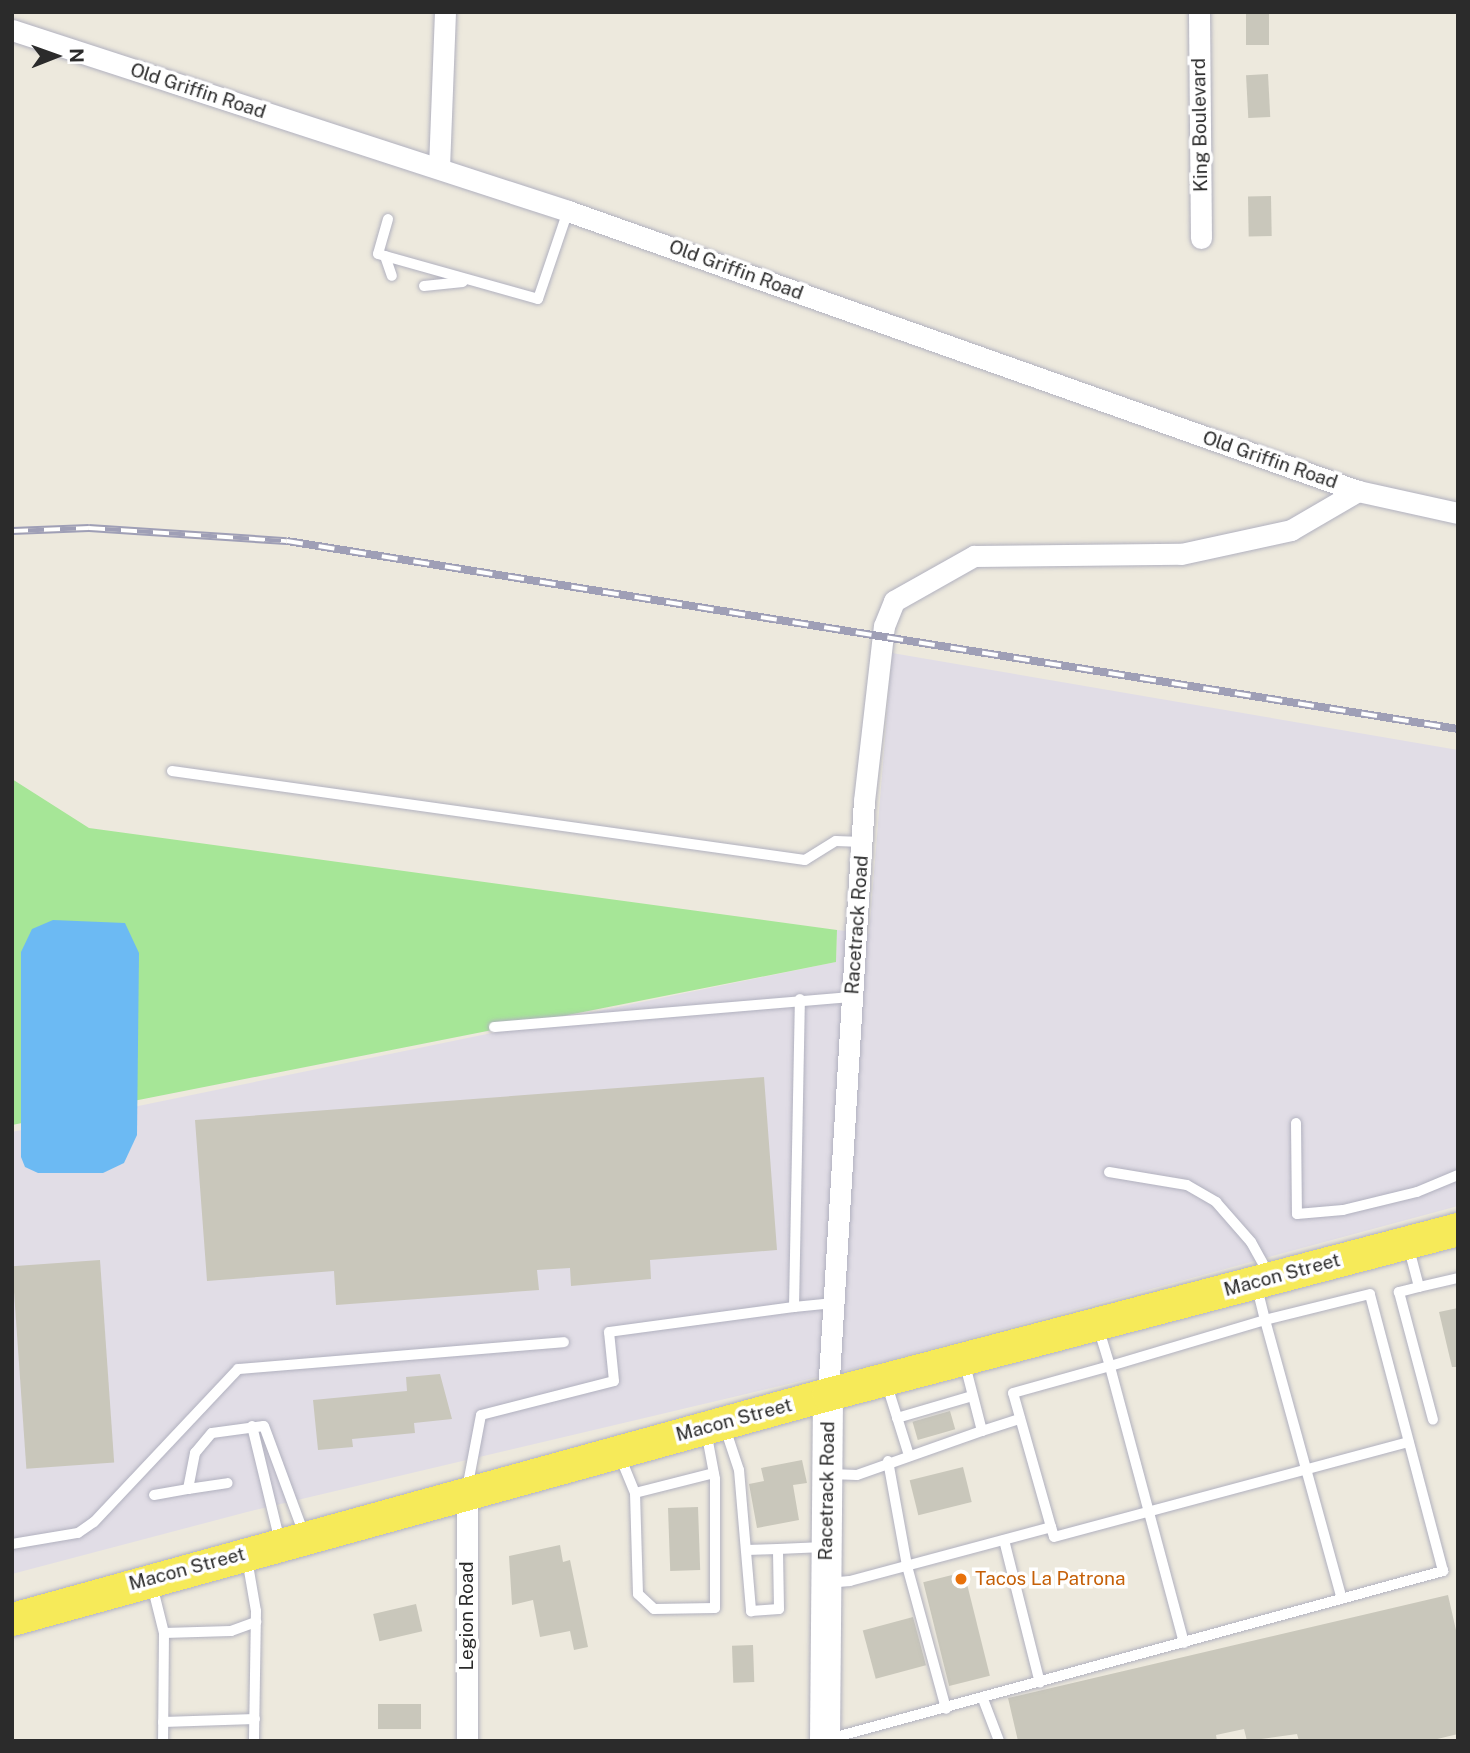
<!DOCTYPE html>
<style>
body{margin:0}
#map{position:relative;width:1470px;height:1753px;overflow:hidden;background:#ede9dd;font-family:"Public Sans",sans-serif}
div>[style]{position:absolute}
.industrial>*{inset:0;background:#e1dde6}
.green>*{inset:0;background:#a6e697}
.water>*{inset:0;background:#6cbaf3}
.building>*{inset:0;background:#c9c7bb;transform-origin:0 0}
.roads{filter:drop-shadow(0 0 2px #b1b1bf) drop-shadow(0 0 2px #b1b1bf)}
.lane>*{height:10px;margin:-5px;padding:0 5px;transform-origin:5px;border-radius:5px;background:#fff}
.street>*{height:21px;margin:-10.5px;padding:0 10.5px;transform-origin:10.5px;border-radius:10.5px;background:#fff}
.secondary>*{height:30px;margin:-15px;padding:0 15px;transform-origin:15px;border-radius:15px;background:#fff}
.primary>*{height:33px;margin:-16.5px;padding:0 16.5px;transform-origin:16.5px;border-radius:16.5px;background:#f6ea59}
.rail>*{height:8px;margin-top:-4px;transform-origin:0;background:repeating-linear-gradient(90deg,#fff 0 16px,#9f9fb6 0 32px);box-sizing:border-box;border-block:2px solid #9f9fb6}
.dots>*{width:19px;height:19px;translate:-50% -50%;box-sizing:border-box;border:4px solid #fff;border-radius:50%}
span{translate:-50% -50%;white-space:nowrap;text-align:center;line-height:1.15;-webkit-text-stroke:7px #fff;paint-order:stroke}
.street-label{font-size:19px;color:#2b2b2b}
.food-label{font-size:19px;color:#c56008}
.left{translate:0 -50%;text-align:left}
.frame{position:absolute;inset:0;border:14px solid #2b2b2b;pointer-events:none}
.north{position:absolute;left:21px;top:21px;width:70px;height:70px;-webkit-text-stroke:5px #fff;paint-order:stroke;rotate:89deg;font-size:19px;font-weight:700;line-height:28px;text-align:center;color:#2b2b2b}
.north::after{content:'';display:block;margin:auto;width:24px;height:32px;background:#2b2b2b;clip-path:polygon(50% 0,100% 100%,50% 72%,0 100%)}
</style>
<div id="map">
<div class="industrial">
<div style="clip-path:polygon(892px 653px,1458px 750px,1458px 1206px,881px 1362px,247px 1512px,12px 1574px,12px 1132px,836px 962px,837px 930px,869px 934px)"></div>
</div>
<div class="green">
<div style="clip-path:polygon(12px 779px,89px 828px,837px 930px,836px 962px,12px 1125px)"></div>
</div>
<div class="water">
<div style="clip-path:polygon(53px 920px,125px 923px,139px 953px,137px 1135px,124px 1163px,103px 1173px,38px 1173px,25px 1167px,21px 1157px,21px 952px,32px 929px)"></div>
</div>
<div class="building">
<div style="left:1246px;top:12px;width:23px;height:33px"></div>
<div style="left:1268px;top:74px;width:43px;height:22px;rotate:87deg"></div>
<div style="left:1271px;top:196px;width:40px;height:23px;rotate:89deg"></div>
<div style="clip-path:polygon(764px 1077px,777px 1250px,650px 1260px,651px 1279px,571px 1286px,570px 1268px,537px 1270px,539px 1290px,336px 1305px,334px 1271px,207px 1281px,195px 1120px)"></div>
<div style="left:100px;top:1260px;width:203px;height:88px;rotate:86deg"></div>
<div style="clip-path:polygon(1458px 1308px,1458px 1367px,1452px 1367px,1439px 1312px)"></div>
<div style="clip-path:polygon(440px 1374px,452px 1419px,414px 1423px,415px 1433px,352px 1439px,353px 1447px,318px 1450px,313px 1400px,407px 1391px,406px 1377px)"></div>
<div style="left:950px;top:1411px;width:19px;height:39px;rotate:74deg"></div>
<div style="clip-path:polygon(802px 1460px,807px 1483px,793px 1485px,799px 1520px,757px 1528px,749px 1484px,764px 1481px,761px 1468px)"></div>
<div style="left:963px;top:1467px;width:36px;height:55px;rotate:76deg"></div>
<div style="left:698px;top:1507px;width:63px;height:30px;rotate:88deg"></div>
<div style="clip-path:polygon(560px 1545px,563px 1562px,570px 1560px,588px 1647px,574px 1650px,570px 1631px,540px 1637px,533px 1600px,512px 1605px,509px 1556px)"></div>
<div style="left:964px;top:1572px;width:107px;height:42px;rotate:76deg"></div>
<div style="clip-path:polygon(1448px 1595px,1458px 1639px,1458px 1734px,1429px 1741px,1299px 1741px,1297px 1734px,1247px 1741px,1244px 1729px,1216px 1735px,1217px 1741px,1018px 1741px,1008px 1698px)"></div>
<div style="left:416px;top:1604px;width:28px;height:44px;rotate:77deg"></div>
<div style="left:913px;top:1617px;width:50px;height:52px;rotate:75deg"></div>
<div style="left:753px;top:1645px;width:37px;height:21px;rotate:88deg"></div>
<div style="left:378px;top:1704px;width:43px;height:25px"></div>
</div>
<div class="roads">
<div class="lane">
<div style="left:388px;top:219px;width:36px;rotate:106deg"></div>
<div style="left:378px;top:254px;width:166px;rotate:15.7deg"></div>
<div style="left:538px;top:299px;width:93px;rotate:-71.2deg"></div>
<div style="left:385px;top:256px;width:21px;rotate:71deg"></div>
<div style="left:424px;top:286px;width:39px;rotate:-6deg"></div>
<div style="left:172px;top:771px;width:639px;rotate:8deg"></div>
<div style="left:805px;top:860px;width:36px;rotate:-32deg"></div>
<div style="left:836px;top:841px;width:26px;rotate:2deg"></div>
<div style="left:494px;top:1027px;width:359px;rotate:-4.8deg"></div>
<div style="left:1296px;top:1123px;width:91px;rotate:89.4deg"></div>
<div style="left:1297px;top:1214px;width:46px;rotate:-5deg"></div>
<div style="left:1343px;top:1210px;width:76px;rotate:-13.7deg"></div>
<div style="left:1417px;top:1192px;width:44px;rotate:-22.5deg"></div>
<div style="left:1109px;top:1172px;width:79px;rotate:9.5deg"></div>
<div style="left:1187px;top:1185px;width:34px;rotate:30deg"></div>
<div style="left:1216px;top:1202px;width:53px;rotate:48.8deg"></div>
<div style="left:1251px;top:1242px;width:35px;rotate:61deg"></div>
<div style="left:1408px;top:1245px;width:43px;rotate:75.3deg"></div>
<div style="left:1419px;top:1287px;width:40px;rotate:-13deg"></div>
<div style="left:1419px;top:1287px;width:21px;rotate:166deg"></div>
<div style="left:1399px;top:1292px;width:132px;rotate:75.1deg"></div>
<div style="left:794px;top:1307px;width:40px;rotate:-5.7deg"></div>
<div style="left:886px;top:1382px;width:73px;rotate:72.6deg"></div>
<div style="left:897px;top:1418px;width:78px;rotate:-16.3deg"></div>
<div style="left:724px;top:1425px;width:47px;rotate:71.6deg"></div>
<div style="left:739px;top:1470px;width:142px;rotate:85.1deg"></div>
<div style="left:751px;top:1611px;width:28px;rotate:-4deg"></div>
<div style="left:779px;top:1609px;width:60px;rotate:-91deg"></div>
<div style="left:778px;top:1549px;width:46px;rotate:-2.5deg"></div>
<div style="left:252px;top:1426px;width:119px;rotate:76.4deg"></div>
<div style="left:982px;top:1431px;width:40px;rotate:-18deg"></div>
<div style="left:619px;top:1454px;width:42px;rotate:67.7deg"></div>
<div style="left:635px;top:1493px;width:101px;rotate:88.3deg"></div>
<div style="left:638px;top:1594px;width:22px;rotate:43deg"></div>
<div style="left:654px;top:1609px;width:61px;rotate:-0.9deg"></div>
<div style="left:715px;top:1608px;width:129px;rotate:-90deg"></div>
<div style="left:715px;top:1479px;width:49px;rotate:-100.6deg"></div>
<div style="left:888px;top:1461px;width:107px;rotate:79.7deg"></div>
<div style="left:907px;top:1566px;width:148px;rotate:74.7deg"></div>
<div style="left:830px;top:1474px;width:27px;rotate:2deg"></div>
<div style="left:857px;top:1475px;width:133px;rotate:-19.4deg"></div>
<div style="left:982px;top:1431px;width:72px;rotate:-104.4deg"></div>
<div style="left:188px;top:1489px;width:40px;rotate:-8.5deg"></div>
<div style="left:467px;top:1489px;width:75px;rotate:-79.3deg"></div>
<div style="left:481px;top:1415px;width:137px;rotate:-14.3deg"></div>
<div style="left:614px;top:1381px;width:49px;rotate:-95.8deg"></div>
<div style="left:609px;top:1332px;width:187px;rotate:-7.7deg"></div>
<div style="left:794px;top:1307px;width:308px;rotate:-88.9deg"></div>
<div style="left:635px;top:1493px;width:81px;rotate:-14.2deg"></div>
<div style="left:154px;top:1495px;width:35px;rotate:-10deg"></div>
<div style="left:188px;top:1489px;width:37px;rotate:-79deg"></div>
<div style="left:195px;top:1453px;width:26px;rotate:-50deg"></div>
<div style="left:212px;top:1433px;width:52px;rotate:-7.7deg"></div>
<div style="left:264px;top:1426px;width:115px;rotate:69.7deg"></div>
<div style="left:1051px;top:1527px;width:10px;rotate:73deg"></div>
<div style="left:1054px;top:1537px;width:367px;rotate:-15deg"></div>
<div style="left:1004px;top:1540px;width:147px;rotate:75.9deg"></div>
<div style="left:12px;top:1544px;width:67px;rotate:-9.5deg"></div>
<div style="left:78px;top:1533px;width:19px;rotate:-35deg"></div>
<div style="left:94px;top:1522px;width:210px;rotate:-46.7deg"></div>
<div style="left:238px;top:1369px;width:327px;rotate:-4.7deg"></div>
<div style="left:746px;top:1550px;width:32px;rotate:-2deg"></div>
<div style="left:247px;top:1559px;width:53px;rotate:80.2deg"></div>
<div style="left:256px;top:1611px;width:130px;rotate:90.9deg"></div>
<div style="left:827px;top:1583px;width:23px;rotate:-5deg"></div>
<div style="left:850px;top:1581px;width:208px;rotate:-15deg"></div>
<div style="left:1051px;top:1527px;width:139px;rotate:-105.8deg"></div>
<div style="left:1013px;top:1393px;width:101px;rotate:-15.6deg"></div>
<div style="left:1110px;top:1366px;width:41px;rotate:-107.1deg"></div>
<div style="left:152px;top:1585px;width:49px;rotate:76deg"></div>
<div style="left:164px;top:1633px;width:108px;rotate:90.5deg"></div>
<div style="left:164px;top:1633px;width:67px;rotate:-1.7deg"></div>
<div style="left:231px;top:1631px;width:27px;rotate:-20deg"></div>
<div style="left:1184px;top:1643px;width:287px;rotate:-105deg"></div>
<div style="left:1110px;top:1366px;width:162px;rotate:-16.5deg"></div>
<div style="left:1265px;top:1320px;width:289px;rotate:74.6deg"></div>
<div style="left:983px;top:1699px;width:45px;rotate:69.1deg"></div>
<div style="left:163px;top:1722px;width:92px;rotate:-1.9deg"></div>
<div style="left:825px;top:1740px;width:641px;rotate:-15.29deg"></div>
<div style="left:1443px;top:1571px;width:286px;rotate:-104.8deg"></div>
<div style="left:1370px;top:1294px;width:108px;rotate:166.1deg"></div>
<div style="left:1265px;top:1320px;width:36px;rotate:-104deg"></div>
</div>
<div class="street">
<div style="left:1199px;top:12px;width:226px;rotate:89.5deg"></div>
<div style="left:12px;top:30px;width:585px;rotate:18.03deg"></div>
<div style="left:568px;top:211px;width:838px;rotate:19.52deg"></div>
<div style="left:1358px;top:491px;width:102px;rotate:12.4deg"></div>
<div style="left:439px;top:168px;width:156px;rotate:-87.8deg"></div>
<div style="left:828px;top:1394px;width:594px;rotate:-86.53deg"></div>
<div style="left:864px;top:801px;width:176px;rotate:-83.5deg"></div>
<div style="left:884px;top:626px;width:27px;rotate:-68deg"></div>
<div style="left:894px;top:601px;width:92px;rotate:-29.4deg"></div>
<div style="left:974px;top:556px;width:207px;rotate:-0.6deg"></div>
<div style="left:1181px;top:554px;width:113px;rotate:-12.3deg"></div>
<div style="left:1291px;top:530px;width:78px;rotate:-30.2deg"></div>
<div style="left:467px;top:1741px;width:249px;rotate:-90deg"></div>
</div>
<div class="secondary">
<div style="left:825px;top:1741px;width:347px;rotate:-89.5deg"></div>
</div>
<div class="primary">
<div style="left:12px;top:1619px;width:846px;rotate:-15.42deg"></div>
<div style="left:828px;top:1394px;width:651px;rotate:-14.68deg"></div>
</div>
</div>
<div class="rail">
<div style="left:12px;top:531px;width:77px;rotate:-2.2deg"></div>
<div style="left:89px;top:528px;width:198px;rotate:3.8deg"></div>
<div style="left:287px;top:541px;width:1186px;rotate:9.12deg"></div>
</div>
<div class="dots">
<div style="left:961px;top:1579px;background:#e8710a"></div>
</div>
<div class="street-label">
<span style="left:198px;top:91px;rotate:18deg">Old Griffin Road</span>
<span style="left:1200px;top:125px;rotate:-91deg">King Boulevard</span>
<span style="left:736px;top:270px;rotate:20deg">Old Griffin Road</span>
<span style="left:1270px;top:460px;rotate:19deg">Old Griffin Road</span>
<span style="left:857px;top:925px;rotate:-86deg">Racetrack Road</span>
<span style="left:1282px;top:1275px;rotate:-15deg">Macon Street</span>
<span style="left:734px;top:1420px;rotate:-15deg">Macon Street</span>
<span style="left:827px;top:1491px;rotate:-89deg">Racetrack Road</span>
<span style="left:187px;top:1569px;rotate:-15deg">Macon Street</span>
<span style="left:467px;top:1616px;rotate:-90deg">Legion Road</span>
</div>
<div class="food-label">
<span class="left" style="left:975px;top:1579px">Tacos La Patrona</span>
</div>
<div class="frame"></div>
<div class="north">N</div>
</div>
